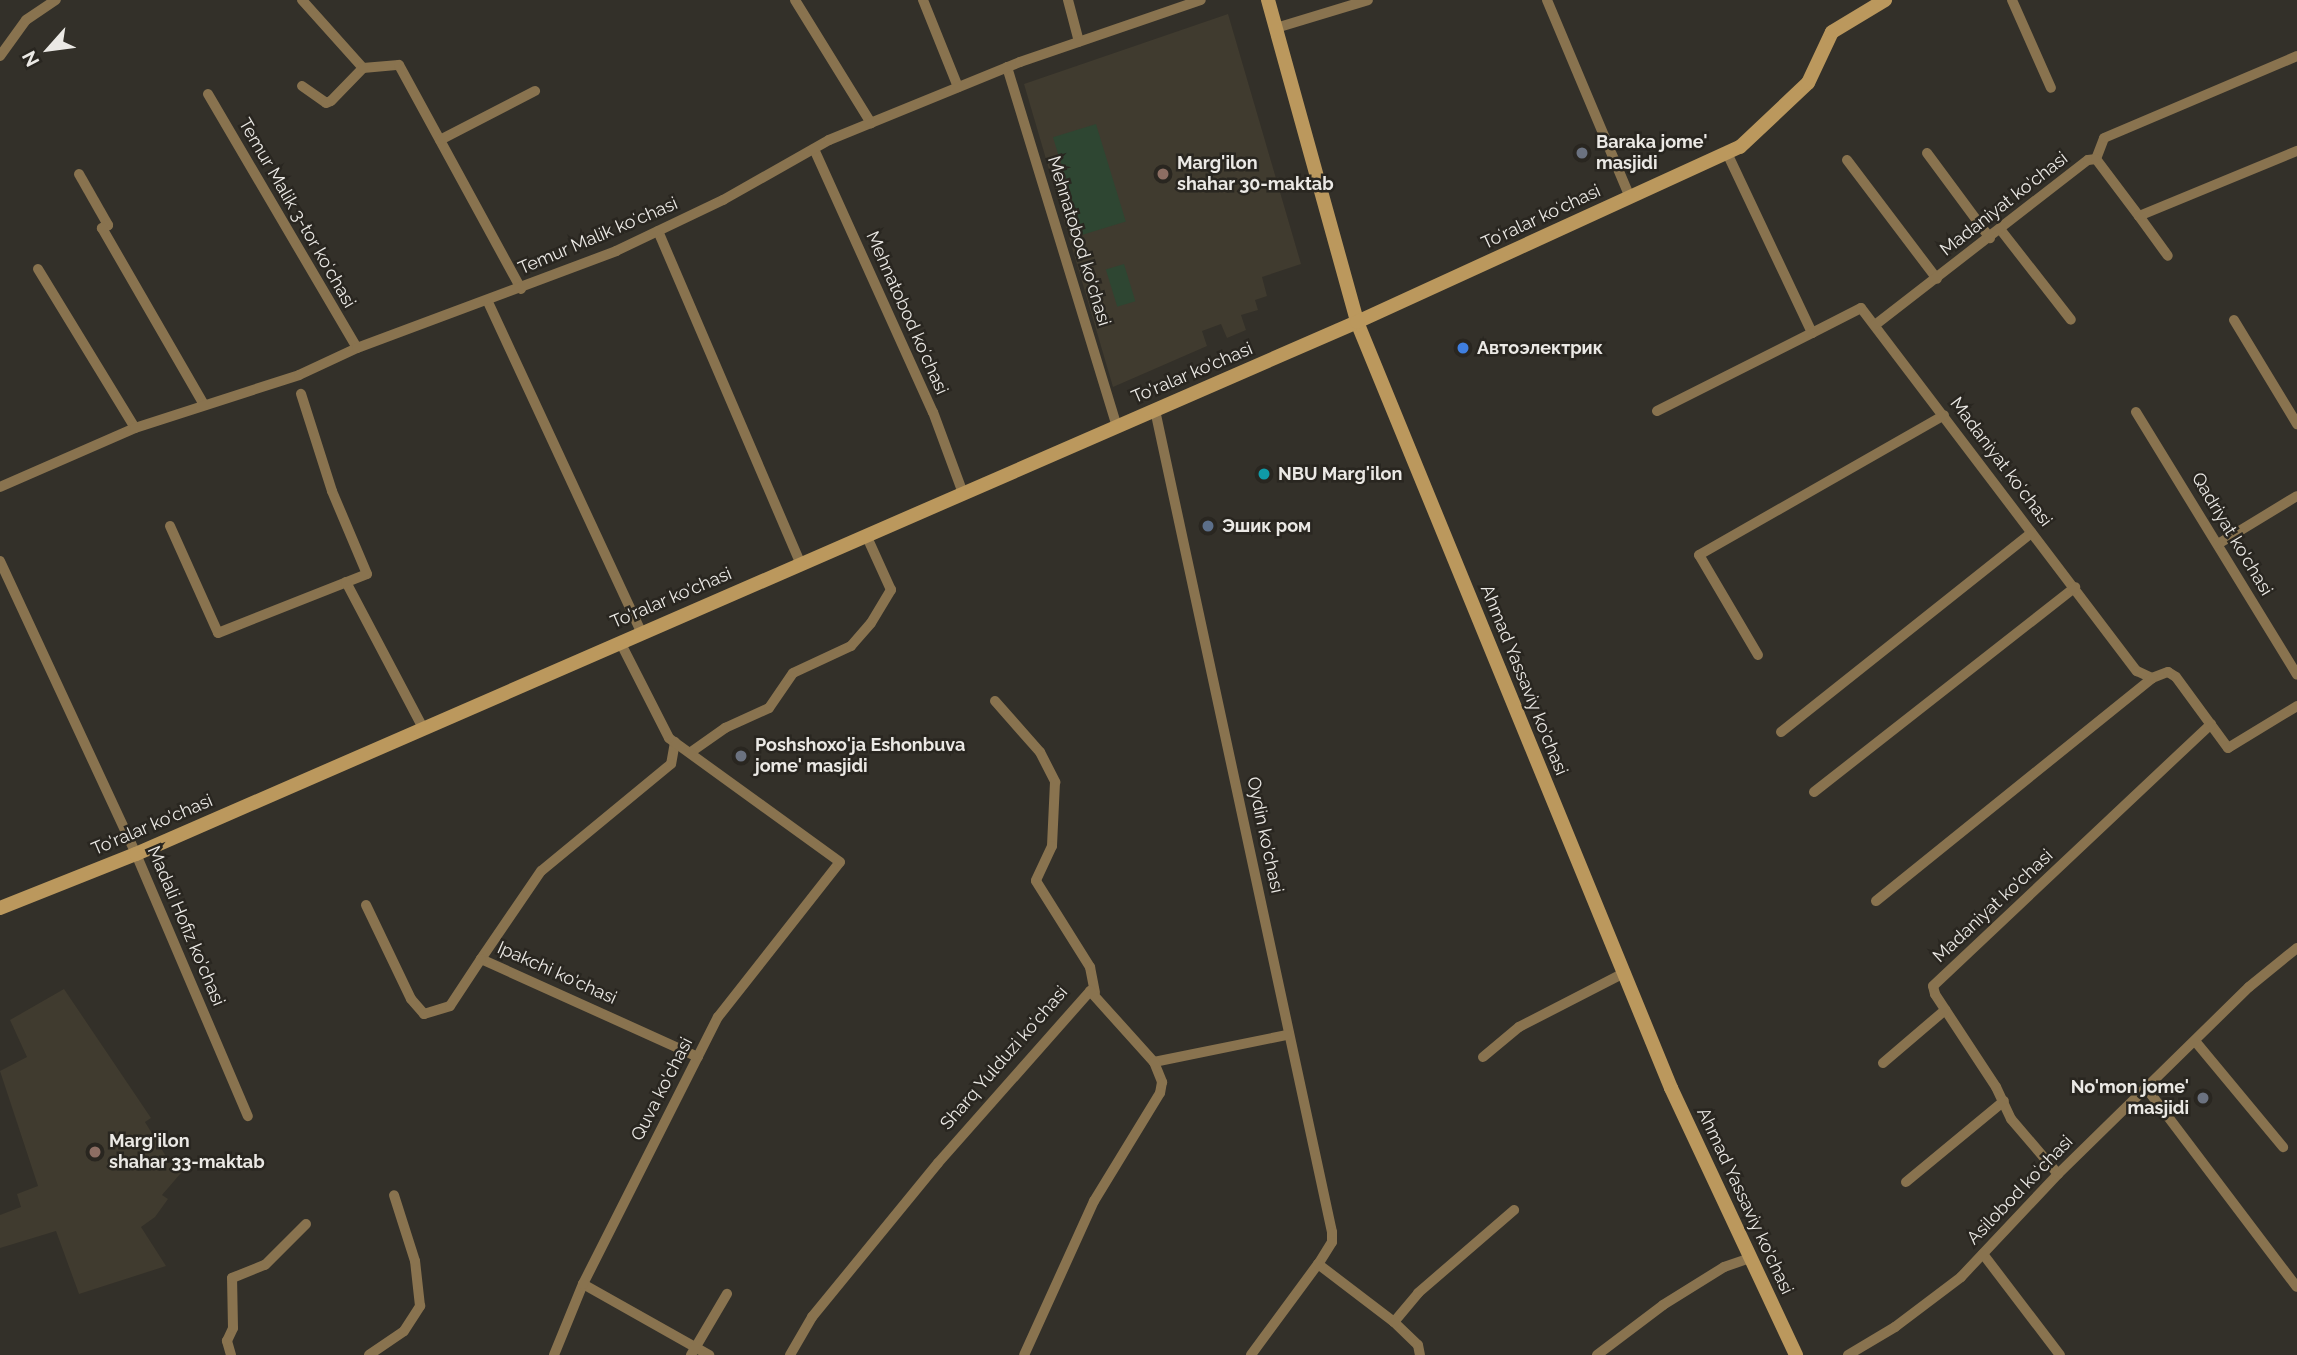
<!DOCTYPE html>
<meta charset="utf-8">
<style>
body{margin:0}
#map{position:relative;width:2297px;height:1355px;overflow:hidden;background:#333029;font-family:Raleway,sans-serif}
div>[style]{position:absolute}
.built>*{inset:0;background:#403b2f}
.green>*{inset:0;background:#2e4632;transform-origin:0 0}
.street>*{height:10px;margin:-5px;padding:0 5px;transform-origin:5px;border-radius:5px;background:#89734f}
.secondary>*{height:14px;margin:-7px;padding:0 7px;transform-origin:7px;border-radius:7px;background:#bb985d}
.dots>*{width:19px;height:19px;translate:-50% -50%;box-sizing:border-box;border:4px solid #292620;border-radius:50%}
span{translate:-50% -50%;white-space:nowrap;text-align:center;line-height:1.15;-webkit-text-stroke:5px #292620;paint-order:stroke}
.poi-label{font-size:18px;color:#ebe9e5;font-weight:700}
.left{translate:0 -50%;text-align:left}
.right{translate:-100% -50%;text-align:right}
.street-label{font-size:18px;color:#ebe9e5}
.north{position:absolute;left:14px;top:14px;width:70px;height:70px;-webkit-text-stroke:5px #292620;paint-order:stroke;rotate:242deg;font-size:19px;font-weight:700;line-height:28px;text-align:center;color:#ebe9e5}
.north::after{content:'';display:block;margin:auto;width:24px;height:32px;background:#ebe9e5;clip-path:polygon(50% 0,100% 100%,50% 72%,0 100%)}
</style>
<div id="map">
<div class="built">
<div style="clip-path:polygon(1228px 14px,1301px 264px,1262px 277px,1267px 296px,1255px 300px,1258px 310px,1241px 315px,1246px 330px,1227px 338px,1221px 324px,1202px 331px,1207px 346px,1113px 387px,1024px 84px)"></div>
<div style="clip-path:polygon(64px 989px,151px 1118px,145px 1122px,170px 1163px,181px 1173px,162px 1195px,168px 1199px,155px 1217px,141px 1227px,166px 1266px,79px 1294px,56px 1231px,0 1248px,0 1215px,21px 1207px,17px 1194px,38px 1186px,0 1071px,27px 1057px,10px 1020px)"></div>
</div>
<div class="green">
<div style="left:1096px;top:124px;width:102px;height:45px;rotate:73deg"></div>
<div style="left:1124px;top:264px;width:39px;height:19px;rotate:73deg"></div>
</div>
<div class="street">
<div style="left:302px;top:0;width:91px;rotate:48.1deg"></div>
<div style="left:363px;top:68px;width:36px;rotate:-5deg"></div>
<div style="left:399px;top:65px;width:255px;rotate:61.4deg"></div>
<div style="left:795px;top:0;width:145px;rotate:58.3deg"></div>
<div style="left:923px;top:0;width:94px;rotate:68.1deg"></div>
<div style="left:1068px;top:0;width:43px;rotate:75.3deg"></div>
<div style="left:1547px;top:0;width:214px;rotate:67.2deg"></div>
<div style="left:2012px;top:0;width:96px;rotate:66.1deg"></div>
<div style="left:1276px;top:28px;width:96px;rotate:-16.9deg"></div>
<div style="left:0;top:56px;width:44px;rotate:-54.2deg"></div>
<div style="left:26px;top:20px;width:36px;rotate:-34deg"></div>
<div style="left:1007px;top:67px;width:375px;rotate:73deg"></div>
<div style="left:302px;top:86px;width:29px;rotate:35deg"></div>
<div style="left:326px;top:103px;width:5px;rotate:-22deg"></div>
<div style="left:331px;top:101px;width:46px;rotate:-45.9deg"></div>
<div style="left:208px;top:94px;width:294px;rotate:59.6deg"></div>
<div style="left:440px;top:140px;width:107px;rotate:-27.3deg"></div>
<div style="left:814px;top:149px;width:289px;rotate:65.7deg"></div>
<div style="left:933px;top:412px;width:86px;rotate:69.7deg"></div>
<div style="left:1727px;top:153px;width:199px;rotate:64.7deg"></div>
<div style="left:1812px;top:333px;width:55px;rotate:-27deg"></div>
<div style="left:1861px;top:308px;width:456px;rotate:52.8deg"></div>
<div style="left:2137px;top:671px;width:17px;rotate:25deg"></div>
<div style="left:2152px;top:678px;width:17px;rotate:-21deg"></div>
<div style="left:2168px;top:672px;width:9px;rotate:32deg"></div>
<div style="left:2176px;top:677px;width:88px;rotate:53.8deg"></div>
<div style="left:2228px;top:748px;width:81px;rotate:-31.3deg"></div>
<div style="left:1927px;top:153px;width:106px;rotate:53.5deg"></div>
<div style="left:2096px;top:159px;width:22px;rotate:-69deg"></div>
<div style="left:2104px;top:138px;width:210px;rotate:-23deg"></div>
<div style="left:1847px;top:160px;width:149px;rotate:52.9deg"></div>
<div style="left:79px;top:174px;width:59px;rotate:60.4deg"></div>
<div style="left:108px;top:225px;width:7px;rotate:153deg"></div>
<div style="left:102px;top:228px;width:204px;rotate:60deg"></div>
<div style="left:2139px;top:216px;width:49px;rotate:54.1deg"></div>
<div style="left:2000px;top:229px;width:115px;rotate:52deg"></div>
<div style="left:658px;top:231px;width:361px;rotate:66.8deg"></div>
<div style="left:38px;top:269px;width:186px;rotate:58.6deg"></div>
<div style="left:488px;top:302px;width:364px;rotate:65.1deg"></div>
<div style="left:2234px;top:320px;width:122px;rotate:58.8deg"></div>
<div style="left:1875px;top:325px;width:269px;rotate:-37.8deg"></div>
<div style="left:2088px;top:160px;width:8px;rotate:-7deg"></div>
<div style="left:2096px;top:159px;width:71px;rotate:53deg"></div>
<div style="left:2139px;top:216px;width:171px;rotate:-22.4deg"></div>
<div style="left:1155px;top:410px;width:841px;rotate:77.85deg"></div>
<div style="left:1332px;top:1232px;width:10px;rotate:90deg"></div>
<div style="left:1332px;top:1242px;width:26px;rotate:122deg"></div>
<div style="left:1318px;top:1264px;width:113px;rotate:126.4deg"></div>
<div style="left:1657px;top:411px;width:174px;rotate:-26.7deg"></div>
<div style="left:2136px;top:412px;width:308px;rotate:58.5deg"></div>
<div style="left:0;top:487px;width:147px;rotate:-23.6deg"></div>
<div style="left:135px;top:428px;width:172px;rotate:-17.9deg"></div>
<div style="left:299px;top:375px;width:64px;rotate:-25deg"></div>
<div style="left:357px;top:348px;width:277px;rotate:-20.5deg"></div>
<div style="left:616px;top:251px;width:119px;rotate:-25.5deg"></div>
<div style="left:723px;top:200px;width:122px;rotate:-29.5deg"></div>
<div style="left:829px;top:140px;width:206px;rotate:-22.2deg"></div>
<div style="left:1020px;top:62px;width:191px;rotate:-18.9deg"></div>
<div style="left:170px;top:526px;width:117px;rotate:65.8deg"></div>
<div style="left:218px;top:633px;width:160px;rotate:-21.6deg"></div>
<div style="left:367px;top:574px;width:90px;rotate:-112.9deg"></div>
<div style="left:332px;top:491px;width:102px;rotate:-107.7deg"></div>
<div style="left:2218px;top:544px;width:92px;rotate:-31.3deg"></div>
<div style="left:0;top:561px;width:323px;rotate:65.1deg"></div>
<div style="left:136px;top:854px;width:285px;rotate:66.9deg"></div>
<div style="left:346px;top:582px;width:165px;rotate:62.2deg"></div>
<div style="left:1758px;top:655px;width:116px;rotate:-120.5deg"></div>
<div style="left:1699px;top:555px;width:282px;rotate:-29.7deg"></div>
<div style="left:995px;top:701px;width:68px;rotate:48.6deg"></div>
<div style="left:1040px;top:752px;width:34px;rotate:63deg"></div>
<div style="left:1055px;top:782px;width:64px;rotate:92.7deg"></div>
<div style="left:1052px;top:846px;width:38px;rotate:115deg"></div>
<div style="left:1036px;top:881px;width:102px;rotate:57.9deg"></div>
<div style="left:1090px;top:967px;width:26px;rotate:79deg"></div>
<div style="left:1781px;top:732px;width:320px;rotate:-38.5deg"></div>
<div style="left:675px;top:742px;width:22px;rotate:100deg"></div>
<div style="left:671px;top:764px;width:168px;rotate:140.5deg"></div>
<div style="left:541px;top:871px;width:107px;rotate:124.3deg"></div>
<div style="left:481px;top:959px;width:238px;rotate:24.3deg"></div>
<div style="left:691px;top:752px;width:42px;rotate:-35.2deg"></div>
<div style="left:725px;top:728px;width:48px;rotate:-24.4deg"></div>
<div style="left:769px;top:708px;width:42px;rotate:-55.6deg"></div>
<div style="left:793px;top:673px;width:64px;rotate:-25deg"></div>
<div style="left:851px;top:646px;width:30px;rotate:-49deg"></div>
<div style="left:871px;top:623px;width:39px;rotate:-59deg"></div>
<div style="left:891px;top:590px;width:60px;rotate:-114.4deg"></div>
<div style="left:1814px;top:792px;width:332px;rotate:-38.1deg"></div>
<div style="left:1876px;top:901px;width:355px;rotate:-38.9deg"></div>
<div style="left:366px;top:905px;width:104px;rotate:64.4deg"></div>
<div style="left:411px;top:999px;width:20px;rotate:49deg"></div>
<div style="left:424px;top:1014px;width:27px;rotate:-17deg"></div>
<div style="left:450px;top:1006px;width:56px;rotate:-56.6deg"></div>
<div style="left:2195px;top:1041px;width:138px;rotate:50.3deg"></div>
<div style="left:1483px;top:1057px;width:47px;rotate:-39.8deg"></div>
<div style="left:1519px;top:1027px;width:118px;rotate:-27.2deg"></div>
<div style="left:1154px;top:1062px;width:136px;rotate:-11.5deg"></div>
<div style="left:1883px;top:1063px;width:82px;rotate:-40.5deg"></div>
<div style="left:2147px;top:1089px;width:248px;rotate:52.9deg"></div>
<div style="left:2058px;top:1174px;width:72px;rotate:-130.5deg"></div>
<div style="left:2011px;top:1119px;width:35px;rotate:-115deg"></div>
<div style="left:1996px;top:1087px;width:111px;rotate:-123.3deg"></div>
<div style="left:1935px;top:994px;width:8px;rotate:-104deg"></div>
<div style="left:1933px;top:986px;width:382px;rotate:-43.3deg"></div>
<div style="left:1906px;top:1182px;width:127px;rotate:-39.6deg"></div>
<div style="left:1983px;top:1254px;width:127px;rotate:52.7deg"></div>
<div style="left:1318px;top:1264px;width:96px;rotate:37.3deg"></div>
<div style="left:1394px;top:1322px;width:33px;rotate:44deg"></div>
<div style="left:1418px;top:1345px;width:10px;rotate:79deg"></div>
<div style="left:583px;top:1284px;width:145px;rotate:29.4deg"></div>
<div style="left:1394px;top:1322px;width:38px;rotate:-50deg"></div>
<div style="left:1418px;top:1293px;width:127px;rotate:-40.8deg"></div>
<div style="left:231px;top:1355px;width:15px;rotate:-106deg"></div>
<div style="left:227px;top:1341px;width:14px;rotate:-65deg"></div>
<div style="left:233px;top:1328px;width:50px;rotate:-91.1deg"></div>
<div style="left:232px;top:1278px;width:35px;rotate:-22deg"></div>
<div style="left:265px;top:1265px;width:58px;rotate:-45deg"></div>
<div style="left:369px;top:1355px;width:42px;rotate:-34.4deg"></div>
<div style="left:404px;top:1331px;width:30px;rotate:-57deg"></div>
<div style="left:420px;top:1306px;width:45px;rotate:-96.3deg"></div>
<div style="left:415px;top:1261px;width:69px;rotate:-107.7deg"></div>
<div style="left:554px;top:1355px;width:77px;rotate:-67.8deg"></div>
<div style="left:583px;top:1284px;width:299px;rotate:-63.2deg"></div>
<div style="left:718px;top:1017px;width:197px;rotate:-51.8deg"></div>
<div style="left:840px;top:862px;width:211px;rotate:-144.1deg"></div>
<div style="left:669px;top:738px;width:108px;rotate:-117deg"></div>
<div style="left:691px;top:1355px;width:71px;rotate:-59.5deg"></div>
<div style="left:790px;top:1355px;width:44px;rotate:-59.9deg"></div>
<div style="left:812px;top:1317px;width:199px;rotate:-50.7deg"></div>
<div style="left:938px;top:1163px;width:230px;rotate:-48.5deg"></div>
<div style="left:1090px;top:991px;width:96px;rotate:48deg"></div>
<div style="left:1154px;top:1062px;width:22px;rotate:68deg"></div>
<div style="left:1162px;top:1082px;width:11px;rotate:100deg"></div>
<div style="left:1160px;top:1093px;width:127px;rotate:121.4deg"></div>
<div style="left:1094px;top:1201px;width:169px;rotate:114.4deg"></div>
<div style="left:1597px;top:1355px;width:83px;rotate:-37.1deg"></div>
<div style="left:1663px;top:1305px;width:72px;rotate:-31.9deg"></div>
<div style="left:1724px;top:1267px;width:28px;rotate:-19deg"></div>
<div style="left:1848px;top:1355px;width:55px;rotate:-30.8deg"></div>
<div style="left:1895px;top:1327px;width:83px;rotate:-37.1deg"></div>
<div style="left:1961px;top:1277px;width:141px;rotate:-46.7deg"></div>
<div style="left:2058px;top:1174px;width:267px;rotate:-44.4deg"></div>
<div style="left:2249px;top:987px;width:62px;rotate:-39.1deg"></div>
</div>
<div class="secondary">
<div style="left:1268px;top:0;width:334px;rotate:74.5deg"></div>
<div style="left:1357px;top:322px;width:828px;rotate:67.71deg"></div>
<div style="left:1671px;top:1088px;width:295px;rotate:64.9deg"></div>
<div style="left:0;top:908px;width:146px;rotate:-21.7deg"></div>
<div style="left:136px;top:854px;width:1332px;rotate:-23.54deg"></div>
<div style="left:1357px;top:322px;width:421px;rotate:-24.6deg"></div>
<div style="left:1740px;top:147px;width:93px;rotate:-43.3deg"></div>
<div style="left:1808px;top:83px;width:56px;rotate:-64.8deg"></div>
<div style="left:1832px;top:32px;width:62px;rotate:-31.1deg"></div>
</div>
<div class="dots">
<div style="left:1582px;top:153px;background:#6b7280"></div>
<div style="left:1163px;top:174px;background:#8d6e63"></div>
<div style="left:1463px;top:348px;background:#3f7fe0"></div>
<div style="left:1264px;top:474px;background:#0f9aa8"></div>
<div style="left:1208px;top:526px;background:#5c6f8a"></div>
<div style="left:741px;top:756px;background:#6b7280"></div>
<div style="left:2203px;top:1098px;background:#6b7280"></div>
<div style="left:95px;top:1152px;background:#8d6e63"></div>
</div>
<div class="poi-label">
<span class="left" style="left:1596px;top:153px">Baraka jome'<br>masjidi</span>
<span class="left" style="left:1177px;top:174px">Marg'ilon<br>shahar 30-maktab</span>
<span class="left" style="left:1477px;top:348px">Автоэлектрик</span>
<span class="left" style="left:1278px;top:474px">NBU Marg'ilon</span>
<span class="left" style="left:1222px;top:526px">Эшик ром</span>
<span class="left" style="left:755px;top:756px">Poshshoxo'ja Eshonbuva<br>jome' masjidi</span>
<span class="right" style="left:2189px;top:1098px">No'mon jome'<br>masjidi</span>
<span class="left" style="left:109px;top:1152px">Marg'ilon<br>shahar 33-maktab</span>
</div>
<div class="street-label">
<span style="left:2004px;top:204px;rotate:-38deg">Madaniyat ko'chasi</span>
<span style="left:297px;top:213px;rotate:60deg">Temur Malik 3-tor koʻchasi</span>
<span style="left:1541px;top:217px;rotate:-25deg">Toʻralar koʻchasi</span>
<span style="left:598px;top:236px;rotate:-23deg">Temur Malik koʻchasi</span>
<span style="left:1079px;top:241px;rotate:73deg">Mehnatobod ko‘chasi</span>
<span style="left:907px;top:313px;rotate:66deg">Mehnatobod koʻchasi</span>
<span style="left:1192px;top:373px;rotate:-23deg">To'ralar ko'chasi</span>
<span style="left:2001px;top:462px;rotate:53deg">Madaniyat koʻchasi</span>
<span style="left:2232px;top:534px;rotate:59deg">Qadriyat ko'chasi</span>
<span style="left:671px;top:598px;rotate:-23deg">To'ralar ko'chasi</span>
<span style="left:1524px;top:680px;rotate:68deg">Ahmad Yassaviy ko'chasi</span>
<span style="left:152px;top:825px;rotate:-23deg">To'ralar ko'chasi</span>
<span style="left:1265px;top:835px;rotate:78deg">Oydin ko'chasi</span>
<span style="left:1993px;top:906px;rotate:-43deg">Madaniyat ko'chasi</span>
<span style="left:186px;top:926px;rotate:67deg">Madali Hofiz ko'chasi</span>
<span style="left:557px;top:973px;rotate:24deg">Ipakchi ko'chasi</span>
<span style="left:1004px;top:1058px;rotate:-49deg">Sharq Yulduzi koʻchasi</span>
<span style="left:662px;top:1089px;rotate:-63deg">Quva ko'chasi</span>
<span style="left:2020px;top:1190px;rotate:-46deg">Asilobod koʻchasi</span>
<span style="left:1745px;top:1201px;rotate:65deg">Ahmad Yassaviy ko'chasi</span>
</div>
<div class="north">N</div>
</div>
